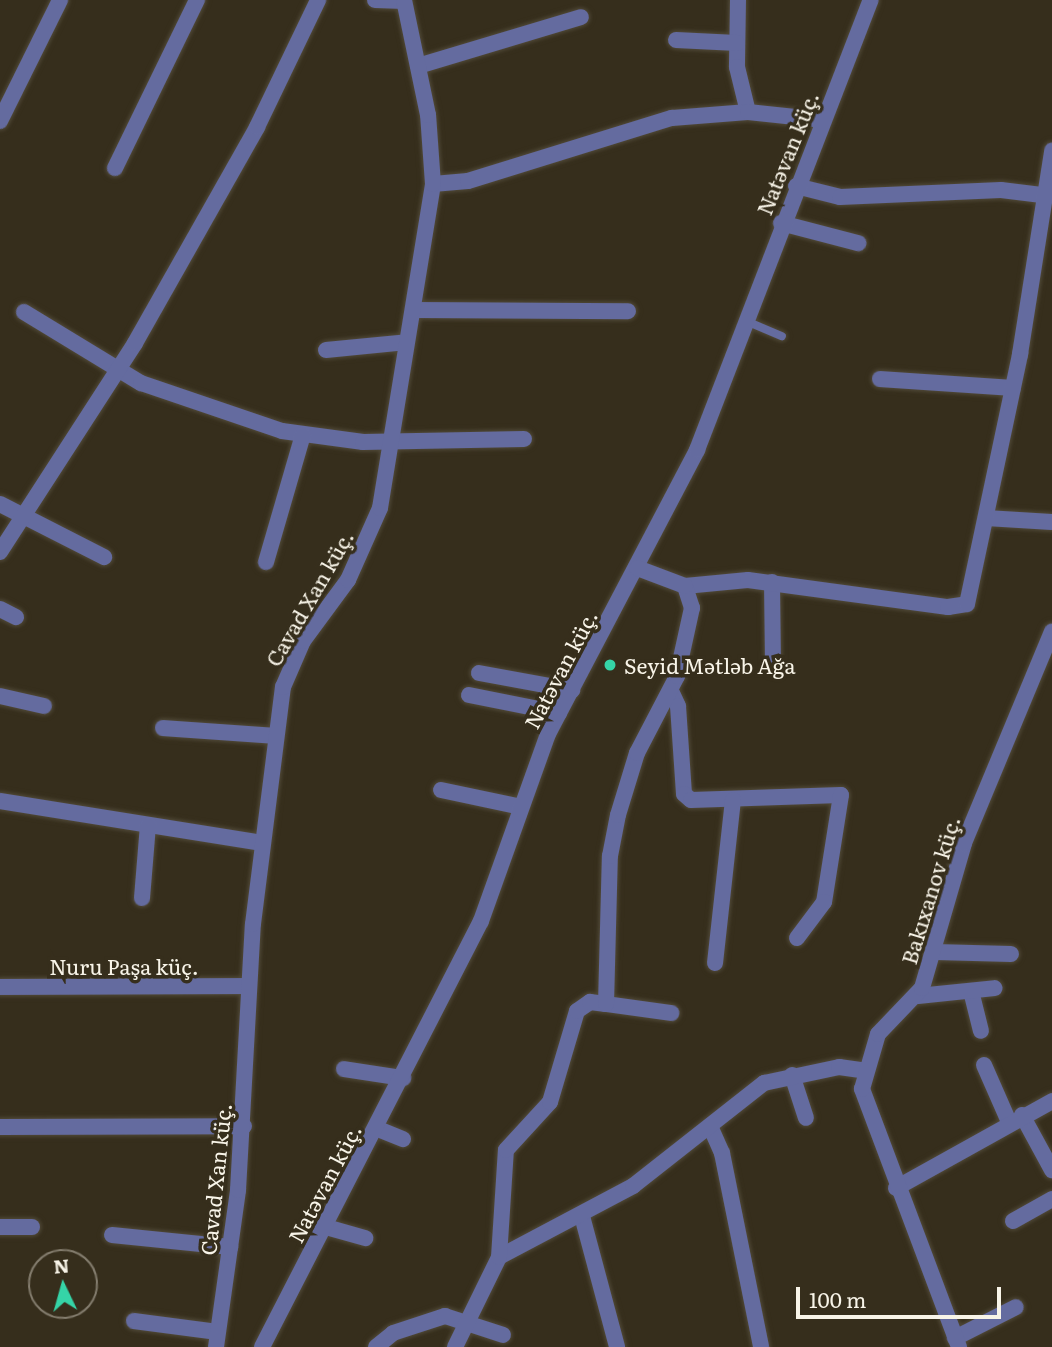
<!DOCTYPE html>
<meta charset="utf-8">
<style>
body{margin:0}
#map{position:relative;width:1052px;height:1347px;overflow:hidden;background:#362e1c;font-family:Literata,serif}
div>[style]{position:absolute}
.roads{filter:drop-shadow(0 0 2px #514a39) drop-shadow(0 0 2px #514a39)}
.service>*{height:8px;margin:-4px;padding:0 4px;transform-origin:4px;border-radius:4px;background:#646b9f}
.minor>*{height:16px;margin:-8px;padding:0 8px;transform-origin:8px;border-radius:8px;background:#646b9f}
.dots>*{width:19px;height:19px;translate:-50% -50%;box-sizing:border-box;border:4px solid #362e1c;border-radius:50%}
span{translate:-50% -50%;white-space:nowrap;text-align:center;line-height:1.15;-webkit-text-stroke:7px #362e1c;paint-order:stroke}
.street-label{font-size:21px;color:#f8f4e8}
.poi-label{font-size:21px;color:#f8f4e8}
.left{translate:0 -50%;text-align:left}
.north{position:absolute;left:28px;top:1249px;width:70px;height:70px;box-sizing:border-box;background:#362e1c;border:2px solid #847d6e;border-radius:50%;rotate:355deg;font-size:19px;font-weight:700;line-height:28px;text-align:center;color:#f8f4e8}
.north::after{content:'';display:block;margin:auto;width:24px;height:32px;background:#35d4a7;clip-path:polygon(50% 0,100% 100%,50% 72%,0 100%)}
.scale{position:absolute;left:796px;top:1287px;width:205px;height:32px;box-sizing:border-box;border:4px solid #f8f4e8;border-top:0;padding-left:9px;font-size:21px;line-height:24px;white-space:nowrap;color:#f8f4e8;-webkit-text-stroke:5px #362e1c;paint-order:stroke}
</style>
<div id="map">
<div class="roads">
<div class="service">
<div style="left:746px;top:321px;width:39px;rotate:23deg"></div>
</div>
<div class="minor">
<div style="left:375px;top:0;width:29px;rotate:2deg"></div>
<div style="left:738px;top:0;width:67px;rotate:90.9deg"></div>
<div style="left:737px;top:67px;width:46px;rotate:76.3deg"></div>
<div style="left:676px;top:40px;width:61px;rotate:2.8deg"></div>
<div style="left:418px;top:66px;width:170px;rotate:-16.7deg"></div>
<div style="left:0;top:121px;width:135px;rotate:-63.6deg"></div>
<div style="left:115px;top:168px;width:187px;rotate:-64deg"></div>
<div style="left:433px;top:184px;width:35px;rotate:-5deg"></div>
<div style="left:468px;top:181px;width:214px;rotate:-17.2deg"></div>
<div style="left:672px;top:118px;width:76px;rotate:-4.5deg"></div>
<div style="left:748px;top:112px;width:76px;rotate:6deg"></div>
<div style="left:796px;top:186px;width:45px;rotate:14deg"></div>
<div style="left:840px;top:197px;width:161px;rotate:-2.5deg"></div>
<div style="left:1001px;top:190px;width:41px;rotate:7deg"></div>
<div style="left:781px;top:223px;width:80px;rotate:14.6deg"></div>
<div style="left:413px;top:310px;width:215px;rotate:0.3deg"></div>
<div style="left:24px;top:312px;width:137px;rotate:31.3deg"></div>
<div style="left:141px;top:383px;width:149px;rotate:18.8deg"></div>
<div style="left:282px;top:431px;width:82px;rotate:7.7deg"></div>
<div style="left:363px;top:442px;width:161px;rotate:-1.1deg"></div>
<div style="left:326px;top:350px;width:81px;rotate:-5.6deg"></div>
<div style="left:880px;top:379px;width:133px;rotate:3.9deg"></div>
<div style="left:0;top:504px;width:117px;rotate:27deg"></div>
<div style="left:986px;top:518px;width:66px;rotate:3.5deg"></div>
<div style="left:0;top:552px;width:249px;rotate:-57.1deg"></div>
<div style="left:135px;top:343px;width:248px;rotate:-60.5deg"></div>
<div style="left:257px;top:127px;width:141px;rotate:-64.3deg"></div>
<div style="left:266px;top:562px;width:132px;rotate:-73.8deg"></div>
<div style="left:772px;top:582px;width:84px;rotate:89.3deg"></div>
<div style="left:685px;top:586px;width:63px;rotate:-5.4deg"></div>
<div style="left:748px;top:580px;width:202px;rotate:7.7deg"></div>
<div style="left:948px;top:607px;width:19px;rotate:-9deg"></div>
<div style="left:967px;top:604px;width:256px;rotate:-78deg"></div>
<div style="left:1020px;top:354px;width:206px;rotate:-81deg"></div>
<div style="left:0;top:609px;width:18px;rotate:27deg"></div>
<div style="left:479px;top:673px;width:95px;rotate:10.4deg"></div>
<div style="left:671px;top:691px;width:17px;rotate:65deg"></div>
<div style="left:678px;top:706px;width:88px;rotate:86.1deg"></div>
<div style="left:684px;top:794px;width:9px;rotate:41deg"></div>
<div style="left:691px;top:800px;width:150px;rotate:-1.9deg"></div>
<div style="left:841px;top:795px;width:108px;rotate:99deg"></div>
<div style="left:824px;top:902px;width:45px;rotate:126.9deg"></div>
<div style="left:469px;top:695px;width:92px;rotate:11.3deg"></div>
<div style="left:0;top:696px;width:45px;rotate:12.8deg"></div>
<div style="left:163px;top:728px;width:113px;rotate:4deg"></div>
<div style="left:441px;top:790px;width:78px;rotate:11.9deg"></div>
<div style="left:0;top:801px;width:264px;rotate:9.1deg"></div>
<div style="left:142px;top:898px;width:73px;rotate:-85.3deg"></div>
<div style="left:935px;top:952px;width:76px;rotate:1.5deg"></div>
<div style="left:715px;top:963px;width:164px;rotate:-83.7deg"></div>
<div style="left:0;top:987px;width:249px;rotate:-0.2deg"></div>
<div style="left:971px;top:991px;width:41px;rotate:76deg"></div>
<div style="left:918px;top:996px;width:77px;rotate:-5.9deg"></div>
<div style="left:606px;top:1004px;width:66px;rotate:7.9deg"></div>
<div style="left:984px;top:1065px;width:62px;rotate:66.3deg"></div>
<div style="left:344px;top:1069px;width:60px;rotate:8.7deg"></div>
<div style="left:792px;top:1075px;width:45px;rotate:72deg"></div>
<div style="left:1022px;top:1115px;width:63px;rotate:61.4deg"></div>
<div style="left:710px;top:1126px;width:30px;rotate:66deg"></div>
<div style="left:722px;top:1153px;width:198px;rotate:78.6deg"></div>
<div style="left:0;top:1127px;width:244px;rotate:-0.2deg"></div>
<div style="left:378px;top:1129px;width:27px;rotate:22deg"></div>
<div style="left:896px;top:1188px;width:179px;rotate:-29.1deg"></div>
<div style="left:582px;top:1216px;width:136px;rotate:75deg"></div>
<div style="left:1013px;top:1221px;width:45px;rotate:-29.4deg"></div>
<div style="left:0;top:1227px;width:32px"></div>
<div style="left:326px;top:1227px;width:41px;rotate:15.8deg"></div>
<div style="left:112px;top:1235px;width:119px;rotate:5.8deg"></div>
<div style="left:499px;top:1257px;width:152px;rotate:-27.9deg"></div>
<div style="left:633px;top:1186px;width:167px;rotate:-38.2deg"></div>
<div style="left:764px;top:1083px;width:77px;rotate:-12deg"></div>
<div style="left:839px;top:1067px;width:27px;rotate:8deg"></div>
<div style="left:134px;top:1321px;width:84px;rotate:7.5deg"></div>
<div style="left:955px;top:1338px;width:68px;rotate:-26.9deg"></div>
<div style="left:216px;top:1347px;width:159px;rotate:-82deg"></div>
<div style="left:238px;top:1190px;width:266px;rotate:-86.8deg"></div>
<div style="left:253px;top:924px;width:239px;rotate:-82.8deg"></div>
<div style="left:283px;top:687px;width:50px;rotate:-66.5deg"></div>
<div style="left:303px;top:641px;width:76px;rotate:-53.6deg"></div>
<div style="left:348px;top:580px;width:79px;rotate:-66deg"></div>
<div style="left:380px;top:508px;width:328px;rotate:-80.7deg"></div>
<div style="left:433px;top:184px;width:69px;rotate:-94.1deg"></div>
<div style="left:428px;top:115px;width:117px;rotate:-101.8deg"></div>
<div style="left:262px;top:1347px;width:479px;rotate:-62.8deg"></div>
<div style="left:481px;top:921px;width:199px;rotate:-70.3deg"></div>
<div style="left:548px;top:734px;width:321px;rotate:-62.3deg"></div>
<div style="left:697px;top:450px;width:482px;rotate:-68.9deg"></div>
<div style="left:376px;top:1347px;width:22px;rotate:-39deg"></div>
<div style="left:393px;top:1333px;width:55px;rotate:-18.1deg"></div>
<div style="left:445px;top:1316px;width:61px;rotate:18.1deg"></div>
<div style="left:455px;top:1347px;width:100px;rotate:-63.9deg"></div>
<div style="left:499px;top:1257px;width:107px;rotate:-86.3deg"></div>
<div style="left:506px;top:1150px;width:65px;rotate:-47.5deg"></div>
<div style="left:550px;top:1102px;width:95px;rotate:-73.5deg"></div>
<div style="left:577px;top:1011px;width:16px;rotate:-35deg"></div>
<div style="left:590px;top:1002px;width:16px;rotate:7deg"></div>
<div style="left:606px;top:1004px;width:148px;rotate:-88.5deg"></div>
<div style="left:610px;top:856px;width:42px;rotate:-79deg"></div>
<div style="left:618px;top:815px;width:65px;rotate:-73deg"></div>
<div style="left:637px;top:753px;width:87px;rotate:-62.5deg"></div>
<div style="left:677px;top:676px;width:70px;rotate:-77.6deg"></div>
<div style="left:692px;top:608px;width:23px;rotate:-108deg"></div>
<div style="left:685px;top:586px;width:51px;rotate:-159.4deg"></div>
<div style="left:959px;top:1347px;width:276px;rotate:-110.6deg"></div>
<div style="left:862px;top:1089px;width:57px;rotate:-73.8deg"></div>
<div style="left:878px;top:1034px;width:64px;rotate:-46.3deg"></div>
<div style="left:922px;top:988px;width:151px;rotate:-73.8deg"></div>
<div style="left:964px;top:843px;width:229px;rotate:-67.4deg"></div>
</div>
</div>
<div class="dots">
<div style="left:610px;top:665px;background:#35d4a7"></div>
</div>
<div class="street-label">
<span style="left:787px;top:153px;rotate:-68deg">Natəvan küç.</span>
<span style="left:309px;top:598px;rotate:-60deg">Cavad Xan küç.</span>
<span style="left:560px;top:669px;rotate:-62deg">Natəvan küç.</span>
<span style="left:930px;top:890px;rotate:-73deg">Bakıxanov küç.</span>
<span style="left:124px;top:966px">Nuru Paşa küç.</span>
<span style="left:215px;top:1179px;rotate:-84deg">Cavad Xan küç.</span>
<span style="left:324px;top:1183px;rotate:-62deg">Natəvan küç.</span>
</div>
<div class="poi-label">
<span class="left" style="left:624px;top:665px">Seyid Mətləb Ağa</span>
</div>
<div class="north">N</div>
<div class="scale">100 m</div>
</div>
